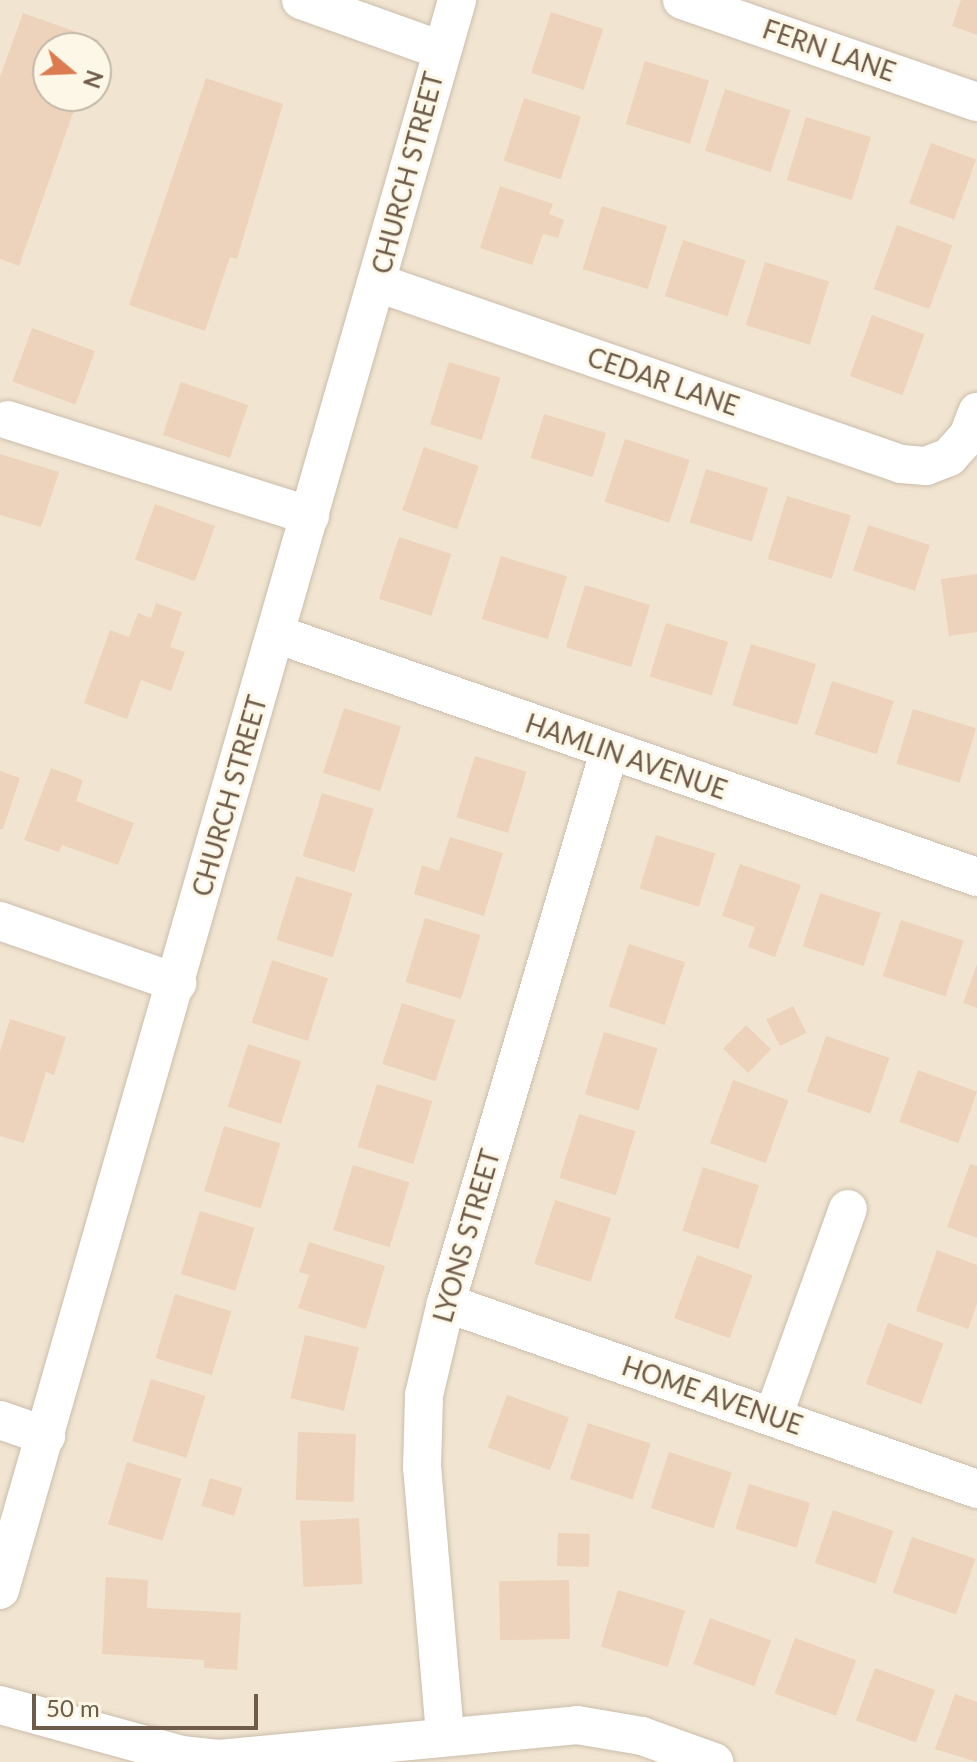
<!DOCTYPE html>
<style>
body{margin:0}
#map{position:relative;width:977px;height:1762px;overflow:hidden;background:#faf3e2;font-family:Lato,sans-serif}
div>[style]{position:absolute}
.residential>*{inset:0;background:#f1e5d1}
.building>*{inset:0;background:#edd3bb;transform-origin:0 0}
.roads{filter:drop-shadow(0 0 2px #ccbdac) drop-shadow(0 0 2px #ccbdac)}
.minor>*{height:38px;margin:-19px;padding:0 19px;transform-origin:19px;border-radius:19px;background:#fff}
span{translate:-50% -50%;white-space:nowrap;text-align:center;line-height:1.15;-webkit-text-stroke:6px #fdf7e7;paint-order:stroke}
.street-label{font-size:26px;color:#6f5b4a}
.north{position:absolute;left:32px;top:32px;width:80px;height:80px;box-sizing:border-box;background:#fdf7e7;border:2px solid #c4b9a8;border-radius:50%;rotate:109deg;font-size:22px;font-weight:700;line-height:32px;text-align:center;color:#6f5b4a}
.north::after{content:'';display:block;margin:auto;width:28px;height:36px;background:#db7b4f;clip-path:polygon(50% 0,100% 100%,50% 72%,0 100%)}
.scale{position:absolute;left:32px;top:1694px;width:226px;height:36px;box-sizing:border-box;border:4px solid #6f5b4a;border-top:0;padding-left:10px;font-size:24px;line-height:28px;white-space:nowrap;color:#6f5b4a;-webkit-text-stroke:6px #fdf7e7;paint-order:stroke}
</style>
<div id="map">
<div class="residential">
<div style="clip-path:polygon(evenodd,0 0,977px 0,977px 1762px,0 1762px,0 0,48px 48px,96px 48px,96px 96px,48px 96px,48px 48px)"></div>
</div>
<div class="building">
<div style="clip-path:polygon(961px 0,977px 0,977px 35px,952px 26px)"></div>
<div style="left:551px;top:12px;width:55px;height:64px;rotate:18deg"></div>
<div style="clip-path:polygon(23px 13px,99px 40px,96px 48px,48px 48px,48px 96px,79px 96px,19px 266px,0 259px,0 77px)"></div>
<div style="left:645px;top:61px;width:67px;height:66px;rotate:17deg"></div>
<div style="clip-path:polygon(206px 78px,283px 104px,237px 259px,230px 257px,205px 331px,129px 305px)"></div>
<div style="left:725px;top:89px;width:69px;height:65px;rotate:18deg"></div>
<div style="left:524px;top:98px;width:60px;height:66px;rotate:18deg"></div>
<div style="left:806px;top:117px;width:68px;height:66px;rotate:17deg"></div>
<div style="left:931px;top:143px;width:48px;height:64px;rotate:20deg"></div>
<div style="clip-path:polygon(500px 186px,553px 204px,549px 214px,564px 220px,558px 238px,543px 234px,532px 265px,480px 248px)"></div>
<div style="left:602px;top:206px;width:68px;height:66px;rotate:17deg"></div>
<div style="left:897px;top:225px;width:59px;height:68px;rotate:20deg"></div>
<div style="left:683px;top:240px;width:66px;height:59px;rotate:18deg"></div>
<div style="left:765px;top:262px;width:67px;height:66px;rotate:17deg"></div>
<div style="left:872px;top:315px;width:56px;height:65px;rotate:20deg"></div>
<div style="left:32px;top:328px;width:67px;height:57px;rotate:20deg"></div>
<div style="left:449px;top:362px;width:54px;height:65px;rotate:17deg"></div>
<div style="left:181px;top:382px;width:71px;height:56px;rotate:19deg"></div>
<div style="left:544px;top:414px;width:65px;height:46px;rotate:17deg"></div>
<div style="left:625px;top:439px;width:68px;height:66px;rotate:18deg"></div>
<div style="left:424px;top:447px;width:58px;height:67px;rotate:19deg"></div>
<div style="clip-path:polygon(0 454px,59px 472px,41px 527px,0 515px)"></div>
<div style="left:706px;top:469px;width:65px;height:56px;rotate:17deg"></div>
<div style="left:787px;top:496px;width:67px;height:66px;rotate:17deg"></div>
<div style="left:155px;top:504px;width:64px;height:59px;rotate:20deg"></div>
<div style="left:868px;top:525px;width:65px;height:48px;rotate:18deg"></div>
<div style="left:399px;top:537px;width:55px;height:65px;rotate:18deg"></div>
<div style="left:501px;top:556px;width:69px;height:66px;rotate:17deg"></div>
<div style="clip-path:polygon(977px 574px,977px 632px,949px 636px,941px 579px)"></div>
<div style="left:585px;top:585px;width:68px;height:65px;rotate:17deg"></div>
<div style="clip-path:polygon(156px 603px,182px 612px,170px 647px,185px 652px,171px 691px,141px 680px,127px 719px,84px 703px,110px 630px,129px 637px,138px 613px,151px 618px)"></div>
<div style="left:666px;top:623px;width:65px;height:56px;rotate:17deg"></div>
<div style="left:751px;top:644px;width:68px;height:64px;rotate:17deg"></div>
<div style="left:832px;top:681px;width:65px;height:56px;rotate:18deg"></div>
<div style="left:344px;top:708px;width:60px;height:68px;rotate:18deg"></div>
<div style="left:913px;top:709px;width:66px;height:57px;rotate:17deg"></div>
<div style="left:475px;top:756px;width:54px;height:64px;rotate:17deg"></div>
<div style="clip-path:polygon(51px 768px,83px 780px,76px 801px,134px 823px,118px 865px,62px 845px,59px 852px,24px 840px)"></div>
<div style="clip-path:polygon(0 771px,20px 778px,3px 829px,0 829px)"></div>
<div style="left:322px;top:793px;width:54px;height:66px;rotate:17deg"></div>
<div style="left:656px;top:835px;width:62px;height:56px;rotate:17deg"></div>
<div style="clip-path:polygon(450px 837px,503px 853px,484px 916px,414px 894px,422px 865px,439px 871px)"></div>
<div style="clip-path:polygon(740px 864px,801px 885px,775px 957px,748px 947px,755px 927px,722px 916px)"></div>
<div style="left:296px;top:876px;width:59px;height:67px;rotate:17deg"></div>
<div style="left:820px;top:893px;width:64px;height:56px;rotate:18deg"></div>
<div style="left:425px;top:918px;width:58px;height:67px;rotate:17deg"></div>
<div style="left:901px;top:920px;width:66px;height:59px;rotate:18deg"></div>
<div style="left:629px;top:944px;width:59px;height:66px;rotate:18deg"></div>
<div style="left:272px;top:960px;width:59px;height:66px;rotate:18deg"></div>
<div style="clip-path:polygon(977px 964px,977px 1008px,963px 1003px)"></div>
<div style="left:402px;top:1003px;width:56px;height:64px;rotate:18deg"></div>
<div style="left:793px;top:1006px;width:30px;height:30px;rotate:63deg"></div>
<div style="clip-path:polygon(10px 1019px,66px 1037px,54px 1075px,46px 1072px,24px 1143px,0 1136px,0 1052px)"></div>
<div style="left:746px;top:1025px;width:35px;height:33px;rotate:44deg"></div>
<div style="left:604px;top:1032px;width:56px;height:65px;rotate:17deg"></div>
<div style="left:826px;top:1036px;width:67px;height:59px;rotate:19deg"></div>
<div style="left:248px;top:1044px;width:56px;height:66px;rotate:18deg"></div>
<div style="left:918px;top:1070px;width:63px;height:55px;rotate:20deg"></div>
<div style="left:733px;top:1080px;width:59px;height:67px;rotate:20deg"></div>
<div style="left:377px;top:1084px;width:58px;height:66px;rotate:17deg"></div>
<div style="left:579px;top:1114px;width:59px;height:67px;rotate:17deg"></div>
<div style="left:224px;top:1126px;width:59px;height:68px;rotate:17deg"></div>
<div style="clip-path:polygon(970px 1164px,977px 1166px,977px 1238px,947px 1227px)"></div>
<div style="left:353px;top:1165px;width:59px;height:68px;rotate:17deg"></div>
<div style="left:703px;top:1167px;width:59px;height:67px;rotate:18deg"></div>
<div style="left:555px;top:1200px;width:59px;height:67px;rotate:18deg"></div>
<div style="left:200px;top:1211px;width:57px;height:66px;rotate:17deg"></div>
<div style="clip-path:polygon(309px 1242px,385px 1266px,366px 1329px,298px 1308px,309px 1275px,299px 1272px)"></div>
<div style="clip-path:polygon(937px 1250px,977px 1265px,977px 1304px,968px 1329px,916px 1311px)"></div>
<div style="left:697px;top:1255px;width:59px;height:67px;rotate:20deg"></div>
<div style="left:175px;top:1294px;width:59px;height:67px;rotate:17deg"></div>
<div style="left:888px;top:1323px;width:59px;height:65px;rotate:20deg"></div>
<div style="left:305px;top:1335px;width:55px;height:65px;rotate:13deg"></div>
<div style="left:151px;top:1379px;width:57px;height:65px;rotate:17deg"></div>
<div style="left:507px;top:1395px;width:66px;height:56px;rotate:20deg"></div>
<div style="left:588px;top:1423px;width:66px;height:59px;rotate:18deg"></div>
<div style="left:298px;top:1432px;width:58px;height:68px;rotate:2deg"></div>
<div style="left:669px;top:1452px;width:66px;height:59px;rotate:18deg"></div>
<div style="left:127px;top:1462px;width:57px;height:65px;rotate:17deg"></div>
<div style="left:210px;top:1478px;width:34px;height:29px;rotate:17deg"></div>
<div style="left:749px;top:1484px;width:64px;height:47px;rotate:17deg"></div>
<div style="left:833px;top:1510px;width:64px;height:56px;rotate:19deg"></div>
<div style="left:359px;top:1518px;width:66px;height:59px;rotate:87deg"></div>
<div style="left:558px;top:1533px;width:32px;height:33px;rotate:2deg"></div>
<div style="left:912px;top:1537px;width:67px;height:59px;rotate:19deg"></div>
<div style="clip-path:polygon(106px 1577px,148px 1580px,147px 1608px,241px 1613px,237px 1670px,204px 1668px,204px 1660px,102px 1654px)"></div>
<div style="left:569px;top:1580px;width:59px;height:70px;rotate:89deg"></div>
<div style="left:618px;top:1590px;width:70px;height:59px;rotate:17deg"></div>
<div style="left:710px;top:1618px;width:65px;height:49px;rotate:20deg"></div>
<div style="left:795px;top:1638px;width:65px;height:59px;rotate:20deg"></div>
<div style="left:875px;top:1668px;width:64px;height:56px;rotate:20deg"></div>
<div style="clip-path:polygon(955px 1694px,977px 1702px,977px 1762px,935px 1749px)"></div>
</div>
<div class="roads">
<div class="minor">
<div style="left:301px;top:0;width:149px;rotate:19.7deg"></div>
<div style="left:682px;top:0;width:312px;rotate:19.1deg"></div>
<div style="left:378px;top:283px;width:553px;rotate:19.09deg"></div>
<div style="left:901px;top:464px;width:25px;rotate:5deg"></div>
<div style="left:926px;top:466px;width:25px;rotate:-21deg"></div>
<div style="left:949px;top:457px;width:28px;rotate:-48deg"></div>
<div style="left:968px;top:436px;width:26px;rotate:-69deg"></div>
<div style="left:8px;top:420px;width:317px;rotate:17.6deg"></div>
<div style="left:276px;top:634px;width:742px;rotate:19.12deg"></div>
<div style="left:0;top:921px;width:188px;rotate:19.3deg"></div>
<div style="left:446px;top:1303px;width:563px;rotate:19.3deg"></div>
<div style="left:773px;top:1417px;width:221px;rotate:-70.2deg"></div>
<div style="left:0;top:1420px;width:49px;rotate:19.2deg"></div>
<div style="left:0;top:1590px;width:1654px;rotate:-73.96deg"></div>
<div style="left:0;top:1705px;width:188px;rotate:15.4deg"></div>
<div style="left:181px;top:1755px;width:38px;rotate:6deg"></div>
<div style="left:219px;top:1759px;width:360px;rotate:-5.4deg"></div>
<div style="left:577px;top:1725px;width:66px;rotate:9.6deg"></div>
<div style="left:642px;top:1736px;width:77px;rotate:19.9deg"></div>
<div style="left:445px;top:1734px;width:267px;rotate:-94.9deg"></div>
<div style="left:422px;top:1468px;width:73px;rotate:-88.4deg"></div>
<div style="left:424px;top:1395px;width:95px;rotate:-76.6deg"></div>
<div style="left:446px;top:1303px;width:575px;rotate:-73.52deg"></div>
</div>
</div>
<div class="street-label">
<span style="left:829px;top:51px;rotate:19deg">FERN LANE</span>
<span style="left:408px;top:173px;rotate:-75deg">CHURCH STREET</span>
<span style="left:663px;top:382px;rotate:19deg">CEDAR LANE</span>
<span style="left:626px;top:757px;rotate:19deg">HAMLIN AVENUE</span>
<span style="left:230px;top:796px;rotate:-74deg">CHURCH STREET</span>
<span style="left:467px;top:1236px;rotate:-74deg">LYONS STREET</span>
<span style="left:712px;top:1396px;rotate:19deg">HOME AVENUE</span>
</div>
<div class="north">N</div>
<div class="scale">50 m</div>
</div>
